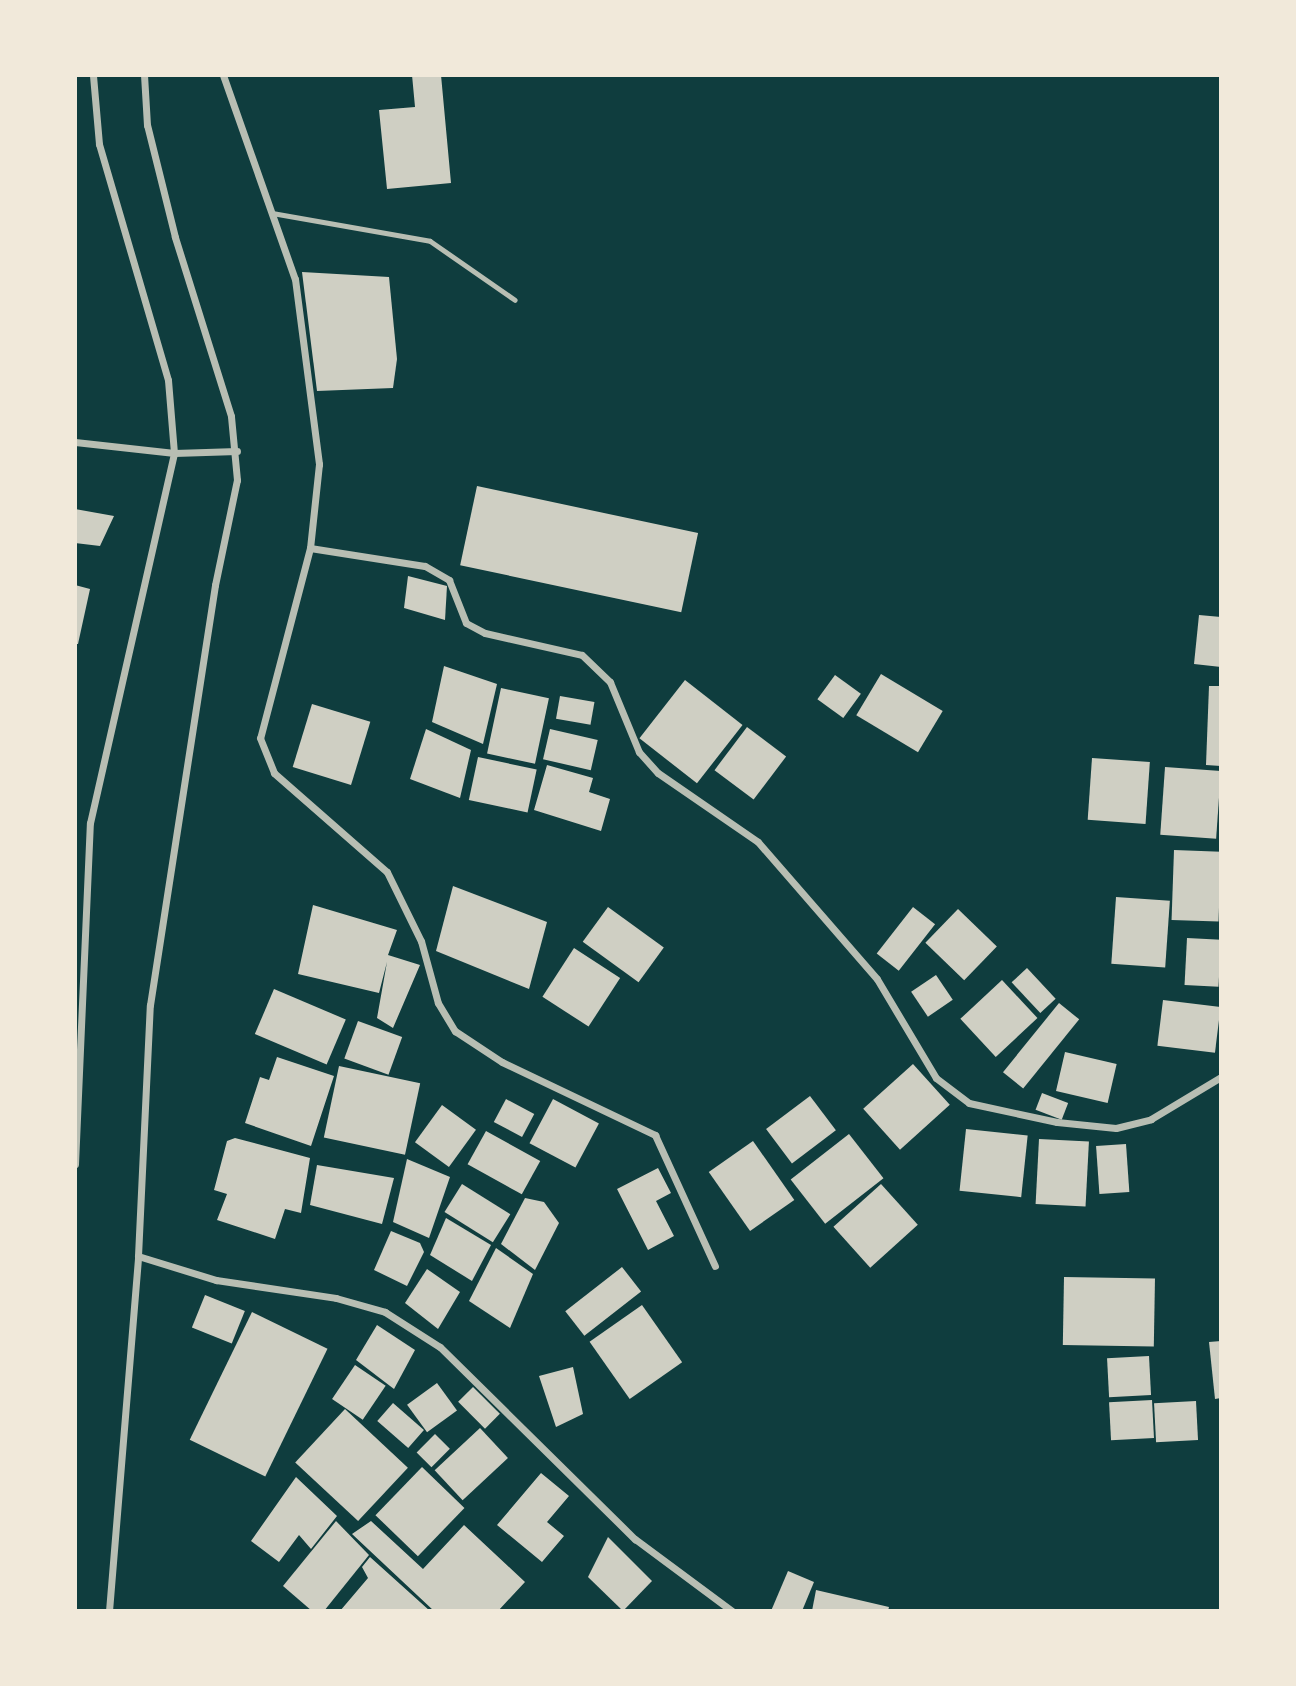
<!DOCTYPE html>
<style>
body{margin:0}
#map{position:relative;width:1296px;height:1686px;overflow:hidden;background:#0f3d3e;font-family:"Exo 2",sans-serif}
div>[style]{position:absolute}
.building>*{inset:0;background:#cfcfc3;transform-origin:0 0}
.service>*{height:5px;margin:-2.5px;padding:0 2.5px;transform-origin:2.5px;border-radius:2.5px;background:#b8beb3}
.minor>*{height:7px;margin:-3.5px;padding:0 3.5px;transform-origin:3.5px;border-radius:3.5px;background:#b8beb3}
span{translate:-50% -50%;white-space:nowrap;text-align:center;line-height:1.15;-webkit-text-stroke:5px #f1e9da;paint-order:stroke}
.frame{position:absolute;inset:0;border:77px solid #f1e9da;pointer-events:none}
</style>
<div id="map">
<div class="building">
<div style="clip-path:polygon(412px 75px,441px 75px,451px 183px,387px 189px,379px 110px,415px 107px)"></div>
<div style="clip-path:polygon(302px 272px,389px 277px,397px 359px,393px 388px,317px 391px)"></div>
<div style="left:477px;top:486px;width:226px;height:81px;rotate:12deg"></div>
<div style="clip-path:polygon(75px 509px,114px 516px,100px 546px,75px 543px)"></div>
<div style="clip-path:polygon(408px 576px,447px 586px,445px 620px,404px 608px)"></div>
<div style="clip-path:polygon(75px 585px,90px 589px,78px 644px,75px 644px)"></div>
<div style="clip-path:polygon(1199px 615px,1221px 617px,1221px 667px,1194px 664px)"></div>
<div style="clip-path:polygon(444px 666px,497px 684px,483px 744px,432px 722px)"></div>
<div style="left:881px;top:674px;width:72px;height:48px;rotate:31deg"></div>
<div style="left:835px;top:675px;width:32px;height:30px;rotate:36deg"></div>
<div style="left:685px;top:680px;width:73px;height:74px;rotate:38deg"></div>
<div style="clip-path:polygon(1209px 686px,1221px 686px,1221px 766px,1206px 765px)"></div>
<div style="left:501px;top:688px;width:49px;height:67px;rotate:12deg"></div>
<div style="left:560px;top:696px;width:35px;height:23px;rotate:10deg"></div>
<div style="left:312px;top:704px;width:61px;height:66px;rotate:17deg"></div>
<div style="left:747px;top:727px;width:49px;height:54px;rotate:37deg"></div>
<div style="clip-path:polygon(426px 729px,471px 750px,460px 798px,410px 779px)"></div>
<div style="left:550px;top:729px;width:49px;height:31px;rotate:13deg"></div>
<div style="left:478px;top:757px;width:60px;height:44px;rotate:12deg"></div>
<div style="left:1092px;top:758px;width:58px;height:62px;rotate:4deg"></div>
<div style="clip-path:polygon(547px 765px,593px 778px,589px 792px,610px 799px,601px 831px,534px 810px)"></div>
<div style="left:1165px;top:767px;width:56px;height:68px;rotate:4deg"></div>
<div style="left:1174px;top:850px;width:47px;height:70px;rotate:2deg"></div>
<div style="clip-path:polygon(453px 886px,547px 922px,529px 989px,436px 951px)"></div>
<div style="left:1116px;top:897px;width:54px;height:67px;rotate:4deg"></div>
<div style="clip-path:polygon(313px 905px,397px 930px,388px 955px,420px 965px,393px 1028px,377px 1018px,387px 962px,379px 993px,298px 974px)"></div>
<div style="left:608px;top:907px;width:69px;height:43px;rotate:36deg"></div>
<div style="left:913px;top:907px;width:28px;height:59px;rotate:38deg"></div>
<div style="left:958px;top:909px;width:54px;height:47px;rotate:44deg"></div>
<div style="left:1187px;top:938px;width:34px;height:47px;rotate:3deg"></div>
<div style="left:574px;top:948px;width:55px;height:58px;rotate:33deg"></div>
<div style="left:1027px;top:968px;width:42px;height:21px;rotate:47deg"></div>
<div style="left:936px;top:975px;width:30px;height:30px;rotate:56deg"></div>
<div style="left:1002px;top:980px;width:52px;height:57px;rotate:47deg"></div>
<div style="left:274px;top:989px;width:78px;height:49px;rotate:23deg"></div>
<div style="left:1163px;top:1000px;width:58px;height:46px;rotate:7deg"></div>
<div style="left:1059px;top:1003px;width:26px;height:89px;rotate:39deg"></div>
<div style="left:358px;top:1021px;width:47px;height:40px;rotate:20deg"></div>
<div style="left:1065px;top:1052px;width:53px;height:40px;rotate:13deg"></div>
<div style="clip-path:polygon(277px 1057px,334px 1076px,311px 1146px,245px 1123px,260px 1077px,269px 1080px)"></div>
<div style="left:913px;top:1064px;width:55px;height:67px;rotate:48deg"></div>
<div style="left:339px;top:1066px;width:83px;height:73px;rotate:12deg"></div>
<div style="left:1042px;top:1093px;width:28px;height:18px;rotate:21deg"></div>
<div style="left:810px;top:1096px;width:43px;height:55px;rotate:53deg"></div>
<div style="left:506px;top:1099px;width:32px;height:26px;rotate:28deg"></div>
<div style="left:553px;top:1099px;width:52px;height:50px;rotate:28deg"></div>
<div style="left:442px;top:1105px;width:42px;height:46px;rotate:36deg"></div>
<div style="left:966px;top:1129px;width:62px;height:62px;rotate:6deg"></div>
<div style="left:486px;top:1131px;width:62px;height:38px;rotate:29deg"></div>
<div style="left:849px;top:1134px;width:56px;height:74px;rotate:52deg"></div>
<div style="clip-path:polygon(235px 1138px,310px 1158px,301px 1213px,285px 1209px,275px 1239px,217px 1220px,227px 1194px,214px 1190px,227px 1141px)"></div>
<div style="left:1039px;top:1139px;width:50px;height:65px;rotate:3deg"></div>
<div style="left:753px;top:1141px;width:72px;height:54px;rotate:55deg"></div>
<div style="left:1126px;top:1144px;width:48px;height:30px;rotate:86deg"></div>
<div style="clip-path:polygon(407px 1159px,450px 1177px,429px 1238px,393px 1222px)"></div>
<div style="clip-path:polygon(317px 1165px,394px 1178px,382px 1224px,310px 1205px)"></div>
<div style="clip-path:polygon(658px 1168px,671px 1193px,656px 1201px,674px 1236px,648px 1250px,617px 1189px)"></div>
<div style="left:462px;top:1184px;width:57px;height:33px;rotate:32deg"></div>
<div style="left:881px;top:1184px;width:55px;height:64px;rotate:48deg"></div>
<div style="clip-path:polygon(525px 1198px,544px 1202px,559px 1223px,535px 1270px,501px 1244px)"></div>
<div style="clip-path:polygon(446px 1218px,491px 1245px,472px 1281px,430px 1255px)"></div>
<div style="clip-path:polygon(391px 1231px,420px 1243px,424px 1252px,407px 1286px,374px 1270px)"></div>
<div style="clip-path:polygon(496px 1248px,533px 1274px,510px 1328px,469px 1301px)"></div>
<div style="left:622px;top:1267px;width:31px;height:72px;rotate:52deg"></div>
<div style="clip-path:polygon(427px 1269px,460px 1292px,438px 1329px,405px 1303px)"></div>
<div style="left:1064px;top:1277px;width:91px;height:68px;rotate:1deg"></div>
<div style="left:205px;top:1295px;width:43px;height:35px;rotate:22deg"></div>
<div style="left:642px;top:1305px;width:70px;height:64px;rotate:55deg"></div>
<div style="left:252px;top:1312px;width:84px;height:142px;rotate:26deg"></div>
<div style="clip-path:polygon(377px 1325px,415px 1350px,394px 1389px,356px 1360px)"></div>
<div style="clip-path:polygon(1221px 1341px,1221px 1398px,1215px 1399px,1209px 1342px)"></div>
<div style="left:1149px;top:1356px;width:39px;height:42px;rotate:87deg"></div>
<div style="left:355px;top:1365px;width:37px;height:41px;rotate:34deg"></div>
<div style="clip-path:polygon(573px 1367px,583px 1414px,556px 1427px,539px 1376px)"></div>
<div style="left:437px;top:1383px;width:34px;height:37px;rotate:54deg"></div>
<div style="left:473px;top:1387px;width:38px;height:21px;rotate:45deg"></div>
<div style="left:1152px;top:1400px;width:38px;height:43px;rotate:87deg"></div>
<div style="left:1196px;top:1401px;width:39px;height:42px;rotate:87deg"></div>
<div style="left:393px;top:1403px;width:41px;height:24px;rotate:41deg"></div>
<div style="left:345px;top:1409px;width:86px;height:73px;rotate:43deg"></div>
<div style="left:480px;top:1428px;width:41px;height:62px;rotate:47deg"></div>
<div style="left:435px;top:1434px;width:21px;height:26px;rotate:45deg"></div>
<div style="left:422px;top:1467px;width:59px;height:67px;rotate:44deg"></div>
<div style="clip-path:polygon(541px 1473px,569px 1496px,547px 1522px,564px 1536px,542px 1562px,497px 1525px)"></div>
<div style="clip-path:polygon(296px 1477px,337px 1516px,311px 1549px,299px 1535px,279px 1562px,251px 1541px)"></div>
<div style="clip-path:polygon(336px 1521px,369px 1555px,324px 1611px,312px 1611px,283px 1586px)"></div>
<div style="clip-path:polygon(371px 1521px,423px 1569px,464px 1525px,525px 1582px,498px 1611px,434px 1611px,352px 1534px)"></div>
<div style="clip-path:polygon(608px 1537px,652px 1581px,623px 1611px,588px 1577px)"></div>
<div style="clip-path:polygon(370px 1557px,430px 1611px,340px 1611px,368px 1578px,362px 1567px)"></div>
<div style="clip-path:polygon(788px 1571px,814px 1582px,802px 1611px,771px 1611px)"></div>
<div style="clip-path:polygon(816px 1590px,889px 1607px,888px 1611px,812px 1611px)"></div>
</div>
<div class="service">
<div style="left:272px;top:213px;width:160px;rotate:10deg"></div>
<div style="left:430px;top:241px;width:103px;rotate:34.8deg"></div>
</div>
<div class="minor">
<div style="left:223px;top:75px;width:216px;rotate:70.6deg"></div>
<div style="left:295px;top:279px;width:187px;rotate:82.6deg"></div>
<div style="left:319px;top:464px;width:84px;rotate:96.1deg"></div>
<div style="left:310px;top:548px;width:196px;rotate:104.7deg"></div>
<div style="left:260px;top:738px;width:38px;rotate:68deg"></div>
<div style="left:274px;top:773px;width:150px;rotate:41.2deg"></div>
<div style="left:387px;top:872px;width:77px;rotate:63.8deg"></div>
<div style="left:421px;top:941px;width:64px;rotate:74.7deg"></div>
<div style="left:438px;top:1003px;width:33px;rotate:59deg"></div>
<div style="left:455px;top:1031px;width:56px;rotate:33.4deg"></div>
<div style="left:502px;top:1062px;width:170px;rotate:25.5deg"></div>
<div style="left:655px;top:1135px;width:144px;rotate:65.4deg"></div>
<div style="left:75px;top:442px;width:100px;rotate:6.3deg"></div>
<div style="left:174px;top:453px;width:63px;rotate:-1.8deg"></div>
<div style="left:310px;top:548px;width:116px;rotate:8.9deg"></div>
<div style="left:425px;top:566px;width:28px;rotate:30deg"></div>
<div style="left:449px;top:580px;width:46px;rotate:68.4deg"></div>
<div style="left:466px;top:623px;width:21px;rotate:28deg"></div>
<div style="left:485px;top:633px;width:99px;rotate:12.8deg"></div>
<div style="left:582px;top:655px;width:39px;rotate:44deg"></div>
<div style="left:610px;top:682px;width:76px;rotate:67.5deg"></div>
<div style="left:639px;top:752px;width:28px;rotate:48deg"></div>
<div style="left:658px;top:773px;width:121px;rotate:34.6deg"></div>
<div style="left:758px;top:842px;width:181px;rotate:49deg"></div>
<div style="left:877px;top:979px;width:115px;rotate:59.2deg"></div>
<div style="left:936px;top:1078px;width:41px;rotate:37.1deg"></div>
<div style="left:969px;top:1103px;width:90px;rotate:12.2deg"></div>
<div style="left:1057px;top:1122px;width:59px;rotate:5.8deg"></div>
<div style="left:1116px;top:1128px;width:36px;rotate:-14deg"></div>
<div style="left:1151px;top:1119px;width:82px;rotate:-31deg"></div>
<div style="left:75px;top:1164px;width:341px;rotate:-87.5deg"></div>
<div style="left:90px;top:823px;width:379px;rotate:-77.2deg"></div>
<div style="left:174px;top:453px;width:73px;rotate:-94.7deg"></div>
<div style="left:168px;top:380px;width:246px;rotate:-106.3deg"></div>
<div style="left:99px;top:144px;width:69px;rotate:-95deg"></div>
<div style="left:138px;top:1256px;width:82px;rotate:17.1deg"></div>
<div style="left:216px;top:1280px;width:121px;rotate:8.5deg"></div>
<div style="left:336px;top:1298px;width:51px;rotate:15.9deg"></div>
<div style="left:385px;top:1312px;width:65px;rotate:32.5deg"></div>
<div style="left:440px;top:1347px;width:274px;rotate:44.6deg"></div>
<div style="left:635px;top:1539px;width:121px;rotate:36.6deg"></div>
<div style="left:109px;top:1611px;width:356px;rotate:-85.3deg"></div>
<div style="left:138px;top:1256px;width:251px;rotate:-87.3deg"></div>
<div style="left:150px;top:1005px;width:425px;rotate:-81.2deg"></div>
<div style="left:215px;top:585px;width:107px;rotate:-78.2deg"></div>
<div style="left:237px;top:480px;width:64px;rotate:-95.4deg"></div>
<div style="left:231px;top:416px;width:188px;rotate:-107.4deg"></div>
<div style="left:175px;top:237px;width:115px;rotate:-104deg"></div>
<div style="left:147px;top:125px;width:50px;rotate:-93.4deg"></div>
</div>
<div class="frame"></div>
</div>
